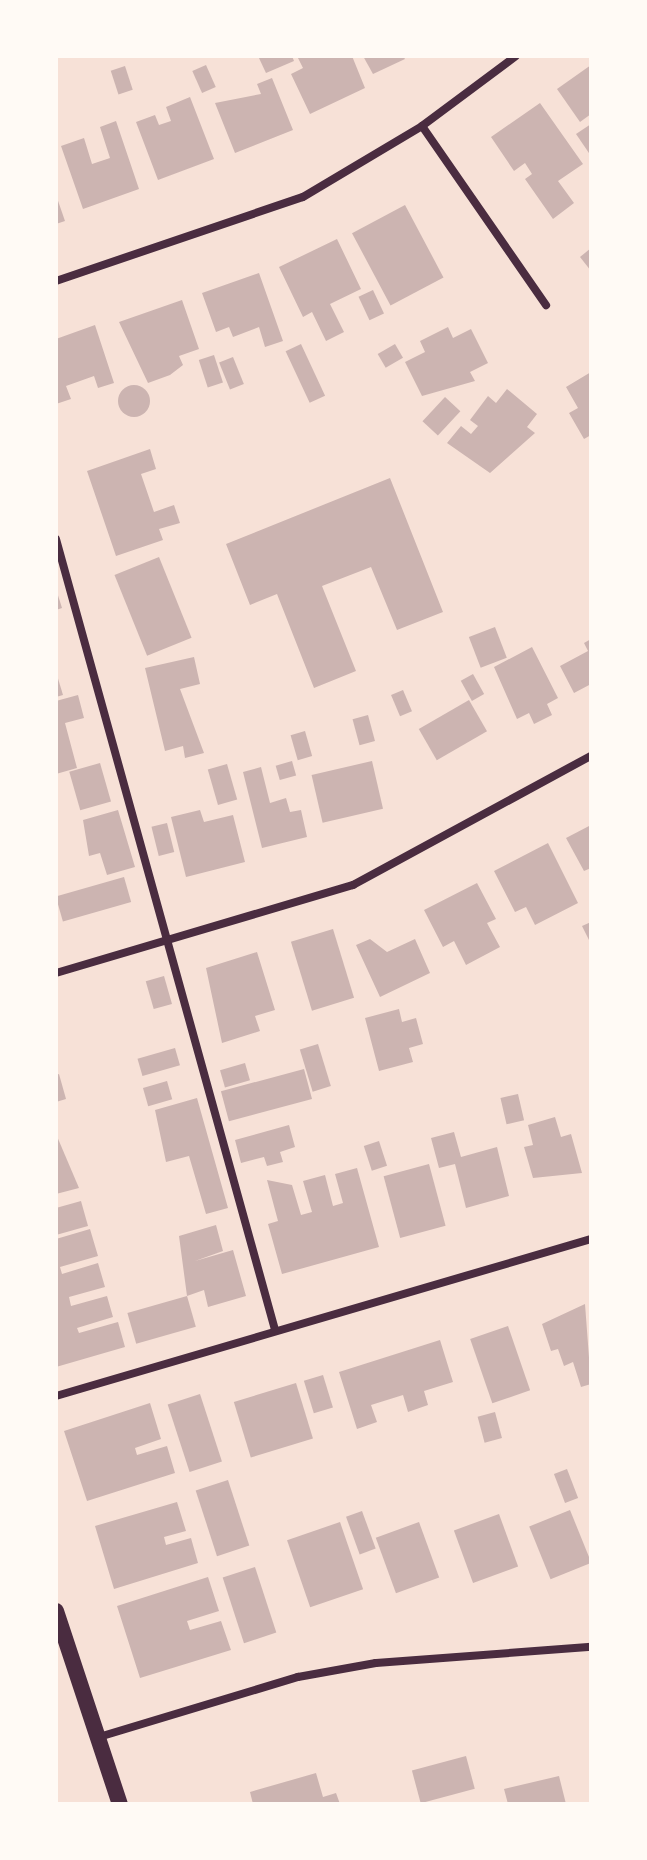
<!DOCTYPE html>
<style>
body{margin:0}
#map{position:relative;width:647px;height:1860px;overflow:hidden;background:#f7e1d7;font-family:Raleway,sans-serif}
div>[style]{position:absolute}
.building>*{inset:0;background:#ccb4b1;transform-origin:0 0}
.round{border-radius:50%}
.minor>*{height:8px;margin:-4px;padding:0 4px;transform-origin:4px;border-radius:4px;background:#4a2c40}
.secondary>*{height:16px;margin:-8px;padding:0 8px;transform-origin:8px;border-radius:8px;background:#4a2c40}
span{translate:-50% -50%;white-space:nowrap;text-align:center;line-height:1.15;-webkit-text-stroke:8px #fffaf5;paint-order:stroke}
.frame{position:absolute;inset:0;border:58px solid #fffaf5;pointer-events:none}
</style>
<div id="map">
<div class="building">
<div style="clip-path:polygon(258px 56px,292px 56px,294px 61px,266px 73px)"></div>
<div style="clip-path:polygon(297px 56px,352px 56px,365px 88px,310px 114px,291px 74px,303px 68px)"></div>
<div style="clip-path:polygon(363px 56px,403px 56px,405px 59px,373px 74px)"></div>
<div style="left:206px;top:65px;width:24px;height:15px;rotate:66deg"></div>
<div style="clip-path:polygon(591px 65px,591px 114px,580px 122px,557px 89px)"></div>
<div style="left:125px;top:66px;width:25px;height:15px;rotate:72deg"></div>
<div style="clip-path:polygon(272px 78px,293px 130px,235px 153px,215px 103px,261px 94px,257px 84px)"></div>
<div style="clip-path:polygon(190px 97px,214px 159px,158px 180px,136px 122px,155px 115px,159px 125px,171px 121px,166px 107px)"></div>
<div style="clip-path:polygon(540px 103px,583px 164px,558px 181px,574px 203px,553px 219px,525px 179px,532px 174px,525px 163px,514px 171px,491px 137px)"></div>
<div style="clip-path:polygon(116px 121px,139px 189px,83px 209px,61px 146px,84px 138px,92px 164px,110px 158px,100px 127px)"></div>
<div style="clip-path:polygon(591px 124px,591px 156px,576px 134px)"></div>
<div style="clip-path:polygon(56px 195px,65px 221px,56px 224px)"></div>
<div style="left:405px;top:205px;width:82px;height:60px;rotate:62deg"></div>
<div style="clip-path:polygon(337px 239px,361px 289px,330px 304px,344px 332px,326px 341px,312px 312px,303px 317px,279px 267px)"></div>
<div style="clip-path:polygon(591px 248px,591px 271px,580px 257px)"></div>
<div style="clip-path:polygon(259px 273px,283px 341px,265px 347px,259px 327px,233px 337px,229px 327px,216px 332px,202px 293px)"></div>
<div style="left:373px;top:290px;width:26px;height:16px;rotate:65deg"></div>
<div style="clip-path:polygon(182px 300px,199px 349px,179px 356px,183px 365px,170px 375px,148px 383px,119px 322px)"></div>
<div style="clip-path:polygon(95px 325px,114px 383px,98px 388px,94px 376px,66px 386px,71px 399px,56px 404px,56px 339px)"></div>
<div style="clip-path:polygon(448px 327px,453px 338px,471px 329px,488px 363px,470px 372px,475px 381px,422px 396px,405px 362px,425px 352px,420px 341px)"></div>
<div style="left:301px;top:344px;width:57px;height:17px;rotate:65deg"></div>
<div style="left:395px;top:344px;width:16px;height:20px;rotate:60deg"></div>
<div style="left:214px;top:355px;width:29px;height:16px;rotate:72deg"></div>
<div style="left:233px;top:357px;width:29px;height:15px;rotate:68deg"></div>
<div style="clip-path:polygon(591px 372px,591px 435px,584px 439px,569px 413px,578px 408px,566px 387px)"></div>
<div class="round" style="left:118px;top:385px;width:32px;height:32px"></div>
<div style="clip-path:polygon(507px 389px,537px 414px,527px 427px,535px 433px,490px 473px,447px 443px,461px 426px,471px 434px,478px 426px,470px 420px,488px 396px,496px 403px)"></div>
<div style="left:445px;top:397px;width:21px;height:33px;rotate:43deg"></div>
<div style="clip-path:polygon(150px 449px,156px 469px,141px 474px,154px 512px,174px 505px,180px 523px,159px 529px,163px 540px,116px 556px,87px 471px)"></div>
<div style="clip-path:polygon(390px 478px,443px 612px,397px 630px,371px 567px,322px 586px,356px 671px,314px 688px,277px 594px,250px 605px,226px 544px)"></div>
<div style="left:159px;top:557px;width:87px;height:48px;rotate:68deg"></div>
<div style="clip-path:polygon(56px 589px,62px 608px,56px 610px)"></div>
<div style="left:495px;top:627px;width:33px;height:28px;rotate:69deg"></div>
<div style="clip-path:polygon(591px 639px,591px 684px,574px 693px,560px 666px,588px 651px,584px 643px)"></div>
<div style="clip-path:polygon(532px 647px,558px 698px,547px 704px,552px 715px,534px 724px,529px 713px,517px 719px,494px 667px)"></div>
<div style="clip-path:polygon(194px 657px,200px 684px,180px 689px,204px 753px,185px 758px,183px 746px,165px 751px,145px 668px)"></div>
<div style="clip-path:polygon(56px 672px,63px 695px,56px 697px)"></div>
<div style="left:473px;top:674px;width:23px;height:14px;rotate:61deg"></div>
<div style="left:403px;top:690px;width:23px;height:13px;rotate:67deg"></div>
<div style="clip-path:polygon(78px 695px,84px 718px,65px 723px,77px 768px,56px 774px,56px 701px)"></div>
<div style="left:469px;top:700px;width:36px;height:58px;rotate:60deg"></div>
<div style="left:368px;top:715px;width:27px;height:16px;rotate:75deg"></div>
<div style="left:305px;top:731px;width:26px;height:15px;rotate:74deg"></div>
<div style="left:292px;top:761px;width:15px;height:17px;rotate:74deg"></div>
<div style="left:372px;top:761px;width:49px;height:62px;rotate:77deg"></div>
<div style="left:100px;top:763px;width:40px;height:32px;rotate:74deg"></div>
<div style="left:227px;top:764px;width:37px;height:20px;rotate:74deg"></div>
<div style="clip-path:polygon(261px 767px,270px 803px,286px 798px,290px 812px,301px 810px,307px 837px,262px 848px,243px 772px)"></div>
<div style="clip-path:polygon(118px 810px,135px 867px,107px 875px,100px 853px,89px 856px,83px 820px)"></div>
<div style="clip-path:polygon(200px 810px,204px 822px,233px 815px,245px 862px,186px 877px,171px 817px)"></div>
<div style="left:167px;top:823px;width:30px;height:16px;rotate:76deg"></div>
<div style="clip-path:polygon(591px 825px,591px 868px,584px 871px,566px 838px)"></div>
<div style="clip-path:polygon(548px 843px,578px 903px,535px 925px,526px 907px,515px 912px,494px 871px)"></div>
<div style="left:124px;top:877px;width:26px;height:71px;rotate:74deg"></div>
<div style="clip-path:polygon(477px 883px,496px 919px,487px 923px,500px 947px,466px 965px,454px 941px,443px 947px,424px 910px)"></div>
<div style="clip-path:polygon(591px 922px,591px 944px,582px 926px)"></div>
<div style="left:333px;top:929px;width:72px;height:44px;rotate:73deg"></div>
<div style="clip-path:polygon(370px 939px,387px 952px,415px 939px,430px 973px,380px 997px,356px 945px)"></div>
<div style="clip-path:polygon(257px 952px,275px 1010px,255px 1016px,260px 1031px,222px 1043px,206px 968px)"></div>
<div style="left:164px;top:976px;width:29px;height:19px;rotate:74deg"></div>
<div style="clip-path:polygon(399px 1009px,402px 1022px,416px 1018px,423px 1044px,409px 1048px,413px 1062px,379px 1071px,365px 1018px)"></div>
<div style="left:318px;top:1044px;width:44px;height:19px;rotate:73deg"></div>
<div style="left:175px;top:1048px;width:18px;height:39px;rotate:74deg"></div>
<div style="left:245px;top:1063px;width:18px;height:26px;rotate:74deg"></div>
<div style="left:304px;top:1069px;width:31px;height:86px;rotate:75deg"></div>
<div style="clip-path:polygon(59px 1074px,66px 1099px,56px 1102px,56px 1075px)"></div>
<div style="left:167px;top:1081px;width:19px;height:25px;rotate:74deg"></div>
<div style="left:518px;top:1094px;width:27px;height:18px;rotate:77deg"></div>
<div style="clip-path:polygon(197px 1098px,228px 1208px,206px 1214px,189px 1156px,166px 1162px,155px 1110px)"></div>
<div style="clip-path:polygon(555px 1117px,561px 1137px,571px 1134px,582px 1173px,533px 1178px,524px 1147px,533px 1145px,528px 1125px)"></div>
<div style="clip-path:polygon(289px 1125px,295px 1147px,280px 1152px,283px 1162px,267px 1166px,264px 1157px,241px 1163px,235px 1140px)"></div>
<div style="clip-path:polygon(454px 1132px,461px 1157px,497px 1147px,509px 1196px,466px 1208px,455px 1164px,439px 1168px,431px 1138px)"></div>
<div style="clip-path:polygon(56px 1134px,79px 1188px,56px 1194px)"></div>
<div style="left:379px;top:1141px;width:26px;height:16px;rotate:72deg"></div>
<div style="left:429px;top:1164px;width:64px;height:47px;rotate:75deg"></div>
<div style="clip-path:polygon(357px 1168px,379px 1247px,282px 1274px,268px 1224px,278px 1221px,267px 1180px,292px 1185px,301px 1215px,312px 1212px,303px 1181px,325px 1175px,333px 1206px,343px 1203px,335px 1174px)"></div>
<div style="clip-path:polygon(81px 1201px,88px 1226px,56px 1235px,56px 1208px)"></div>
<div style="clip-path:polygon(216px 1225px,223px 1251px,195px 1261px,233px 1250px,246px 1296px,208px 1307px,204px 1290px,187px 1296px,179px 1236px)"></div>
<div style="clip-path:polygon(90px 1229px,98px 1256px,60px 1267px,62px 1274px,98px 1263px,105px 1287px,69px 1297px,71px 1306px,107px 1296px,113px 1317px,77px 1328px,79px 1333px,118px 1322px,125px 1347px,56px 1367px,56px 1239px)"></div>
<div style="left:187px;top:1296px;width:32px;height:62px;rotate:74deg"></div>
<div style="clip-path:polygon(585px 1304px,591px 1384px,581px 1387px,573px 1362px,564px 1366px,558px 1349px,551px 1351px,542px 1324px)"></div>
<div style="left:508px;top:1326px;width:68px;height:40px;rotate:71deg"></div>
<div style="clip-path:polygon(440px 1340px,453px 1382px,424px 1391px,428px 1405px,408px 1412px,403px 1395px,371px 1405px,377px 1422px,357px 1429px,339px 1372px)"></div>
<div style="left:323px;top:1375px;width:34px;height:20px;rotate:73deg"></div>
<div style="left:296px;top:1383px;width:58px;height:65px;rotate:73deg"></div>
<div style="left:200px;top:1394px;width:71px;height:34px;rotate:72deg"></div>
<div style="clip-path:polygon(150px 1403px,161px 1439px,135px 1448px,137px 1455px,167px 1446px,175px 1473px,87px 1501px,64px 1431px)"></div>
<div style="left:495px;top:1412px;width:27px;height:18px;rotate:75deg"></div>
<div style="left:567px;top:1469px;width:31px;height:14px;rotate:69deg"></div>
<div style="left:228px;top:1480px;width:69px;height:34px;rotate:72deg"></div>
<div style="clip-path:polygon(177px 1502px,186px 1531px,164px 1537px,166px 1545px,191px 1538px,198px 1563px,114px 1589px,95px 1526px)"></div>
<div style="left:570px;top:1510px;width:57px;height:44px;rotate:68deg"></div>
<div style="left:362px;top:1511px;width:40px;height:17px;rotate:70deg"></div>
<div style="left:499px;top:1514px;width:56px;height:48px;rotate:70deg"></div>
<div style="left:340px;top:1522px;width:71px;height:56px;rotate:71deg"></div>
<div style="left:419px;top:1522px;width:59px;height:46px;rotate:70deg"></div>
<div style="left:255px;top:1567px;width:69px;height:34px;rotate:72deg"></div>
<div style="clip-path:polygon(208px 1577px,219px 1611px,187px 1621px,190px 1630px,221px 1621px,231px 1650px,140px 1678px,117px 1606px)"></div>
<div style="left:466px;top:1756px;width:34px;height:56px;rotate:75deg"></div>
<div style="clip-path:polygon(316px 1773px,323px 1797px,336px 1793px,340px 1804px,253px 1804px,250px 1792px)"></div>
<div style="clip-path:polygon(559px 1776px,566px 1804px,508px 1804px,504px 1789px)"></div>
</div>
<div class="minor">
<div style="left:422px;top:126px;width:218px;rotate:55.3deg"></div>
<div style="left:56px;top:281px;width:261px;rotate:-18.8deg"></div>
<div style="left:303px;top:197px;width:139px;rotate:-30.8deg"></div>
<div style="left:422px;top:126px;width:117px;rotate:-36.7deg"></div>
<div style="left:56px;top:539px;width:821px;rotate:74.52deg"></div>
<div style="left:56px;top:973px;width:310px;rotate:-16.5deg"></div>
<div style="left:353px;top:885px;width:271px;rotate:-28.5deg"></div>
<div style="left:56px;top:1396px;width:558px;rotate:-16.35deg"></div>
<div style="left:99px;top:1737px;width:208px;rotate:-16.8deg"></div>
<div style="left:298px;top:1677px;width:79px;rotate:-10.2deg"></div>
<div style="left:376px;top:1663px;width:216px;rotate:-4.3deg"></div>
</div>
<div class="secondary">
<div style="left:56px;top:1611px;width:203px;rotate:71.7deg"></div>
</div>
<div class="frame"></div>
</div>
